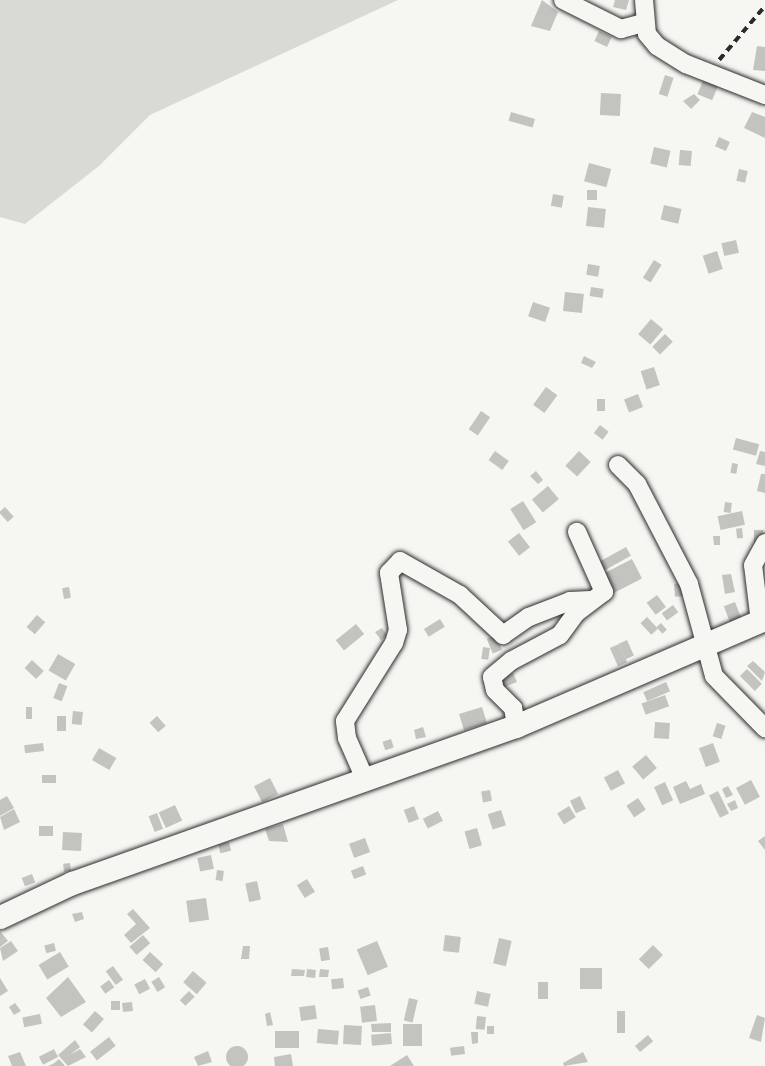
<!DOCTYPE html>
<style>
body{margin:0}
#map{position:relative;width:765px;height:1066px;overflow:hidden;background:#f6f6f2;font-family:Kalam,sans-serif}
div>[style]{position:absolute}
.green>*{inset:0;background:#d9d9d5}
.building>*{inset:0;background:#c3c3c0;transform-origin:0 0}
.round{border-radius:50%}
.path>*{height:3.5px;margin-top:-1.75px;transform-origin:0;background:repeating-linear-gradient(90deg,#2b2b2b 0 7px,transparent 0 12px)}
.roads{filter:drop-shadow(0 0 2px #2b2b2b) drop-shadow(0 0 2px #2b2b2b)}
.minor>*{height:18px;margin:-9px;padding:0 9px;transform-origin:9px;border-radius:9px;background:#f6f6f2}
.tertiary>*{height:23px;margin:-11.5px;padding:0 11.5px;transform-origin:11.5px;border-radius:11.5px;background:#f6f6f2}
span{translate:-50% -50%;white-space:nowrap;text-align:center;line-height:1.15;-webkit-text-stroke:7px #f6f6f2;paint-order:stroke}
</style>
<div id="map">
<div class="green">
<div style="clip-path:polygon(0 0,398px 0,150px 115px,99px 166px,25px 224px,0 217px)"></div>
</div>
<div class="building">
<div style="clip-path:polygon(542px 0,558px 12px,550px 31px,531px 26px)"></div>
<div style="clip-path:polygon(615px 0,629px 0,626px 10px,613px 7px)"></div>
<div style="left:599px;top:31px;width:14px;height:11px;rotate:25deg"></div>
<div style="clip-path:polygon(757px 46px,765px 47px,765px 71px,753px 70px)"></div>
<div style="left:706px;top:73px;width:16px;height:23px;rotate:22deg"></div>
<div style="left:665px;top:75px;width:9px;height:20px;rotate:18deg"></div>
<div style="left:601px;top:93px;width:20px;height:22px;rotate:3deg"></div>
<div style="clip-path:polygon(694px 94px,700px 100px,691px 109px,683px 101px)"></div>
<div style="left:511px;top:112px;width:25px;height:9px;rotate:16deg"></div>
<div style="clip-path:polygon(752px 112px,765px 117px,765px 138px,744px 128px)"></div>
<div style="left:719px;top:137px;width:12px;height:10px;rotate:24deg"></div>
<div style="left:654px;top:147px;width:17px;height:17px;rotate:13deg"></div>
<div style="left:680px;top:150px;width:12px;height:15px;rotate:5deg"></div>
<div style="left:589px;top:163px;width:23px;height:19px;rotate:15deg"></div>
<div style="left:739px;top:169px;width:9px;height:12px;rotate:13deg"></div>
<div style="left:587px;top:190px;width:10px;height:10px"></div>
<div style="left:553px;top:194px;width:11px;height:12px;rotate:10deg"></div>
<div style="left:664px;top:205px;width:18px;height:15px;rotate:13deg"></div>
<div style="left:588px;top:207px;width:18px;height:19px;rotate:6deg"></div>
<div style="left:736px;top:240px;width:13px;height:15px;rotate:77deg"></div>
<div style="left:717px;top:251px;width:19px;height:15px;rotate:72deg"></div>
<div style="left:654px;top:260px;width:9px;height:21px;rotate:32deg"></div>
<div style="left:588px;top:264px;width:12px;height:11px;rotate:9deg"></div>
<div style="left:591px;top:287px;width:13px;height:9px;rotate:9deg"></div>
<div style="left:565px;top:292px;width:19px;height:19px;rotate:6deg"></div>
<div style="left:533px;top:302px;width:18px;height:15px;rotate:19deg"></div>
<div style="left:651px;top:319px;width:16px;height:20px;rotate:40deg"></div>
<div style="left:665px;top:334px;width:11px;height:18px;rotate:45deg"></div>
<div style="clip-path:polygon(584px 356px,596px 362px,592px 368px,581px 363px)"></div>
<div style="left:654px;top:367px;width:19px;height:14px;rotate:72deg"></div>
<div style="left:546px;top:387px;width:14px;height:22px;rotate:36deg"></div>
<div style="left:638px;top:394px;width:14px;height:15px;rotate:69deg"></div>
<div style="left:597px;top:399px;width:8px;height:12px"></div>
<div style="left:481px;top:411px;width:11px;height:22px;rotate:34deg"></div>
<div style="left:600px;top:425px;width:11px;height:10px;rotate:38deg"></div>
<div style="left:736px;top:438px;width:24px;height:12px;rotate:15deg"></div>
<div style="left:495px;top:451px;width:17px;height:11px;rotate:36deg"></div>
<div style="left:579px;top:451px;width:16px;height:20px;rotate:43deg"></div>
<div style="clip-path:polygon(760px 451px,765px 452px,765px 466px,756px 464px)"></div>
<div style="left:732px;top:463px;width:6px;height:10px;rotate:9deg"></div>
<div style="clip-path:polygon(536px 471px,543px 480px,538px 484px,530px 476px)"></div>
<div style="clip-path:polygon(761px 474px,765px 474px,765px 493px,757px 491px)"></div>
<div style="left:548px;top:486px;width:17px;height:21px;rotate:50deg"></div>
<div style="left:523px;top:501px;width:25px;height:15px;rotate:58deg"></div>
<div style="left:725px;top:502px;width:7px;height:10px;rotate:8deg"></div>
<div style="left:5px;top:507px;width:13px;height:8px;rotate:48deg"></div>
<div style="left:742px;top:511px;width:14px;height:25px;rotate:78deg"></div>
<div style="left:742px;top:528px;width:10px;height:6px;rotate:84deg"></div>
<div style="left:763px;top:530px;width:14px;height:9px;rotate:90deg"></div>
<div style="left:519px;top:533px;width:18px;height:14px;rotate:52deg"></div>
<div style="clip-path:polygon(713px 536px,720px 536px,720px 545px,714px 545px)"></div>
<div style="left:626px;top:547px;width:10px;height:33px;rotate:61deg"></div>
<div style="left:632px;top:559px;width:22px;height:34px;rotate:63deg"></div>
<div style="clip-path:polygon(731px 574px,735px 592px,725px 594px,722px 575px)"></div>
<div style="left:685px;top:583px;width:13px;height:11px;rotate:86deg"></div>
<div style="left:69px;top:587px;width:11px;height:7px;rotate:80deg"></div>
<div style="left:657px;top:595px;width:15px;height:13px;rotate:53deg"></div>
<div style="left:735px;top:602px;width:19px;height:12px;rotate:69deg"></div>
<div style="left:673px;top:605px;width:9px;height:14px;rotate:54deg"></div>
<div style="left:37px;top:615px;width:11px;height:16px;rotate:41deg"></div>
<div style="left:647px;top:617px;width:16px;height:9px;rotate:47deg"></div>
<div style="left:440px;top:619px;width:9px;height:19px;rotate:58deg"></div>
<div style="left:661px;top:623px;width:9px;height:6px;rotate:49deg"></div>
<div style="left:356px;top:624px;width:13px;height:26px;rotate:51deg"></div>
<div style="clip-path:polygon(382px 628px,387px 635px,381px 640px,375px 632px)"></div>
<div style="left:496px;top:635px;width:16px;height:10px;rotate:68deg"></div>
<div style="left:627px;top:640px;width:17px;height:9px;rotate:66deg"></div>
<div style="left:619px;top:644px;width:20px;height:10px;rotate:66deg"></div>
<div style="left:483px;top:647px;width:7px;height:12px;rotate:8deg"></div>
<div style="left:58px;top:654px;width:20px;height:19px;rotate:30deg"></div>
<div style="left:32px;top:660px;width:16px;height:11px;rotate:43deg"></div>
<div style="clip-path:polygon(753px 661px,765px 672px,762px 681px,747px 666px)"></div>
<div style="left:747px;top:669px;width:21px;height:10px;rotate:45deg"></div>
<div style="clip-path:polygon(513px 673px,517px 682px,501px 688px,498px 680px)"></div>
<div style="left:666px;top:682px;width:10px;height:25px;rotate:66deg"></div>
<div style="left:59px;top:683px;width:9px;height:16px;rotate:21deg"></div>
<div style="left:665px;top:695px;width:12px;height:25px;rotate:70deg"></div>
<div style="left:26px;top:707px;width:6px;height:12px"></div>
<div style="left:482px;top:707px;width:17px;height:24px;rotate:73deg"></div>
<div style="left:73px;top:711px;width:10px;height:13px;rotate:6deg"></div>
<div style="left:57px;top:716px;width:9px;height:15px"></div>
<div style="left:157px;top:716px;width:13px;height:10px;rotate:48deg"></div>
<div style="left:655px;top:722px;width:15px;height:16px;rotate:4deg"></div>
<div style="left:717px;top:723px;width:9px;height:14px;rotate:18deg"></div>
<div style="clip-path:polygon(423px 727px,426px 737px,416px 739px,414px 730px)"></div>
<div style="left:391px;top:739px;width:9px;height:9px;rotate:72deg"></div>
<div style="left:43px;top:743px;width:8px;height:19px;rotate:83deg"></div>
<div style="left:713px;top:743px;width:20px;height:15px;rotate:70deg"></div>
<div style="left:99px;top:748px;width:20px;height:14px;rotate:30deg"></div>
<div style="left:646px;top:755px;width:17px;height:18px;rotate:50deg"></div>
<div style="left:618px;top:770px;width:15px;height:16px;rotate:62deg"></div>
<div style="left:56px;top:775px;width:8px;height:14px;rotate:90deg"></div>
<div style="left:270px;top:778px;width:18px;height:18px;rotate:63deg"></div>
<div style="left:751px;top:780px;width:19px;height:17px;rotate:62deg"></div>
<div style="clip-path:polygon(686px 781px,690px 789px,701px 784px,705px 794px,680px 804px,673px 787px)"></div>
<div style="left:665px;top:782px;width:20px;height:12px;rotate:66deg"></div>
<div style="clip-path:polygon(728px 786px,733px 795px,726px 798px,722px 789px)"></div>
<div style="left:490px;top:790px;width:11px;height:9px;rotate:80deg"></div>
<div style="left:718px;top:791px;width:25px;height:10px;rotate:64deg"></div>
<div style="clip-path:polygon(7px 796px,14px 808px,0 816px,0 800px)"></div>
<div style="left:580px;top:796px;width:14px;height:11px;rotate:65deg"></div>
<div style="left:638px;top:798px;width:14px;height:14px;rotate:56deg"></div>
<div style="clip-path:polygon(735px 800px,738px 808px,731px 811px,727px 804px)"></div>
<div style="left:175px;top:805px;width:17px;height:18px;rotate:65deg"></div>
<div style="left:414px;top:806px;width:14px;height:11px;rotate:69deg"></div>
<div style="left:569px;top:806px;width:13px;height:14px;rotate:58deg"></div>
<div style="clip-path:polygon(14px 809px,20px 822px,4px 830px,0 817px)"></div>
<div style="left:501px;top:810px;width:16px;height:14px;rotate:72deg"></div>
<div style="left:438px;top:811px;width:11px;height:17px;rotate:63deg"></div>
<div style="left:157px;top:813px;width:17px;height:9px;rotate:69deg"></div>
<div style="clip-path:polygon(283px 824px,288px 842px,269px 841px,265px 829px)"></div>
<div style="left:39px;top:826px;width:14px;height:10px"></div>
<div style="left:477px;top:828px;width:18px;height:13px;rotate:74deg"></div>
<div style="left:63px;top:832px;width:19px;height:18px;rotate:3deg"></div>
<div style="clip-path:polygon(765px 836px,765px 850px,758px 841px)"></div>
<div style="left:365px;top:838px;width:15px;height:17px;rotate:70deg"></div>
<div style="left:229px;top:842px;width:9px;height:11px;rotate:77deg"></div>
<div style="left:211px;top:855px;width:14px;height:14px;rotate:78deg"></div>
<div style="left:70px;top:863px;width:8px;height:7px;rotate:83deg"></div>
<div style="left:363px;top:866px;width:9px;height:13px;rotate:69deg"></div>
<div style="left:217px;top:870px;width:7px;height:10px;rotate:8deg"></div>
<div style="left:32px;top:874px;width:9px;height:11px;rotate:69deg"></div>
<div style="left:307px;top:879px;width:15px;height:12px;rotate:58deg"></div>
<div style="left:257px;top:881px;width:19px;height:12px;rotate:78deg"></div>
<div style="left:206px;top:898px;width:22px;height:20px;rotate:82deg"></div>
<div style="clip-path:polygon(133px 909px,150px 928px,131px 943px,124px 935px,136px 924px,127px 914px)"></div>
<div style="clip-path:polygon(82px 912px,84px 919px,75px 922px,72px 914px)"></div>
<div style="clip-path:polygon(0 931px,8px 941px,0 947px)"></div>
<div style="left:143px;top:935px;width:11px;height:18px;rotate:49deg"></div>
<div style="left:445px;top:935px;width:16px;height:16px;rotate:7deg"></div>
<div style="left:499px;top:938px;width:13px;height:26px;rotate:13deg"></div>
<div style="clip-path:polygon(11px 941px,18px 951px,3px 961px,0 948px)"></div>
<div style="left:377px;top:941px;width:28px;height:22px;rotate:67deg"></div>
<div style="left:54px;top:943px;width:8px;height:10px;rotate:76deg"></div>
<div style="left:653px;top:945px;width:14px;height:20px;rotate:45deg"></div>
<div style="clip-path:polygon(243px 946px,250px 946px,249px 959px,241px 959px)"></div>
<div style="left:328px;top:947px;width:13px;height:9px;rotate:81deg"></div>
<div style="left:60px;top:952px;width:17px;height:25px;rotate:59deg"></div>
<div style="left:150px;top:952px;width:18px;height:11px;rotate:43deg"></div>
<div style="left:113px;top:966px;width:17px;height:9px;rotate:54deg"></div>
<div style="left:602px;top:968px;width:21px;height:22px;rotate:90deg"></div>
<div style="clip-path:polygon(292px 969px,305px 970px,304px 976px,291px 976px)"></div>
<div style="left:307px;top:969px;width:9px;height:8px;rotate:6deg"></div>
<div style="clip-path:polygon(320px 969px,329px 970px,328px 977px,319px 977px)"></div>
<div style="left:193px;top:971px;width:18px;height:15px;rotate:41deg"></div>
<div style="clip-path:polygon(68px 977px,86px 1002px,61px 1017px,46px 998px)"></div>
<div style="left:159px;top:977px;width:12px;height:9px;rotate:59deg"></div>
<div style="clip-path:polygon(0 978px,8px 991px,0 996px)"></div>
<div style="left:343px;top:978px;width:10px;height:12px;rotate:84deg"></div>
<div style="left:145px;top:979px;width:11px;height:12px;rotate:63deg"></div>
<div style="left:109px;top:980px;width:9px;height:11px;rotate:54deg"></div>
<div style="left:538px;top:982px;width:10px;height:17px"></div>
<div style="left:368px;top:987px;width:9px;height:11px;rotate:72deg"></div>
<div style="left:189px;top:991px;width:8px;height:13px;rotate:45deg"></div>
<div style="left:477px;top:991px;width:14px;height:13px;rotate:12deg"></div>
<div style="left:409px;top:998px;width:9px;height:23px;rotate:13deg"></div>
<div style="left:111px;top:1001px;width:9px;height:9px"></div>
<div style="left:132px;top:1002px;width:9px;height:10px;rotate:84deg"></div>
<div style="clip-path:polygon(15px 1003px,21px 1011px,14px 1015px,9px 1007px)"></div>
<div style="left:315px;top:1005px;width:14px;height:16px;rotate:82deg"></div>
<div style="left:375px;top:1005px;width:16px;height:15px;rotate:83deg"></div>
<div style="left:95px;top:1011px;width:12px;height:18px;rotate:42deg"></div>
<div style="left:617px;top:1011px;width:8px;height:22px"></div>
<div style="clip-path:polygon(270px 1012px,273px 1025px,267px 1026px,265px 1014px)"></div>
<div style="left:40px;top:1014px;width:10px;height:18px;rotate:79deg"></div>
<div style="clip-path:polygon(757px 1015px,765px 1018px,761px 1042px,749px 1038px)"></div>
<div style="left:477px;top:1016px;width:9px;height:13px;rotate:6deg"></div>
<div style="clip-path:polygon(391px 1023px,391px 1032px,372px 1032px,371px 1024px)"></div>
<div style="left:422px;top:1024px;width:22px;height:19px;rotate:90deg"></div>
<div style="left:344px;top:1025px;width:18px;height:19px;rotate:3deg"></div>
<div style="left:487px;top:1026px;width:7px;height:8px"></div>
<div style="left:318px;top:1029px;width:21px;height:14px;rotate:5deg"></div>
<div style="left:275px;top:1031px;width:24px;height:17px"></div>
<div style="clip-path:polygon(471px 1032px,478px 1032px,478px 1043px,472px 1044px)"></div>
<div style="left:391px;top:1033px;width:11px;height:20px;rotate:85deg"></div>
<div style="left:648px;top:1035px;width:8px;height:17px;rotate:50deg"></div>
<div style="left:109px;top:1037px;width:11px;height:24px;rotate:52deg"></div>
<div style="clip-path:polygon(75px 1040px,80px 1047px,70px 1055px,80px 1049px,86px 1057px,68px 1066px,58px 1055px)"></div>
<div class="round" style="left:226px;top:1046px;width:22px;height:22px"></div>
<div style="left:464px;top:1046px;width:8px;height:14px;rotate:83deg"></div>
<div style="left:54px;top:1049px;width:9px;height:17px;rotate:63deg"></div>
<div style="clip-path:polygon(208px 1051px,212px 1062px,198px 1066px,194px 1057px)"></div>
<div style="clip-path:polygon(20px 1052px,26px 1066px,12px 1066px,8px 1056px)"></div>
<div style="clip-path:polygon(583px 1052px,588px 1062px,564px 1066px,563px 1063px)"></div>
<div style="clip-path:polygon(291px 1054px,293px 1066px,275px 1066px,274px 1057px)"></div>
<div style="clip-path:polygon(407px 1055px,414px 1066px,390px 1066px)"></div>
<div style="clip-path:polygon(59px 1059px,65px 1066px,48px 1066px,53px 1064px)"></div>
</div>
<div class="path">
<div style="left:719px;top:60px;width:71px;rotate:-49.6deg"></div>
</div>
<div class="roads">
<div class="minor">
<div style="left:563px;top:0;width:65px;rotate:26.6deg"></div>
<div style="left:621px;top:29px;width:24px;rotate:-15deg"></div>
<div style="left:644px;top:0;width:34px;rotate:85deg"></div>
<div style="left:647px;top:34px;width:16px;rotate:50deg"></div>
<div style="left:657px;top:46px;width:34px;rotate:32deg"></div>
<div style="left:686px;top:64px;width:85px;rotate:21.4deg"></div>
<div style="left:618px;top:465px;width:27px;rotate:45deg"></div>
<div style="left:637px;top:484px;width:113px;rotate:62.5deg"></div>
<div style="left:689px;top:584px;width:95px;rotate:74.8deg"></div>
<div style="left:714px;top:676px;width:73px;rotate:45.6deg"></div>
<div style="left:760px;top:622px;width:57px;rotate:-97deg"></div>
<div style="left:753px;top:565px;width:25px;rotate:-61deg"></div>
<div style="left:516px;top:726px;width:18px;rotate:-99deg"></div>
<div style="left:513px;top:708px;width:25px;rotate:-135deg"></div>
<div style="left:495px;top:690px;width:13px;rotate:-103deg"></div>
<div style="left:492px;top:677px;width:25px;rotate:-40deg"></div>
<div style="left:511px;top:661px;width:55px;rotate:-28deg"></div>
<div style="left:560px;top:635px;width:27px;rotate:-54deg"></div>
<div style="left:576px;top:613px;width:35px;rotate:-37deg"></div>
<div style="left:604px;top:592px;width:66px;rotate:-114.2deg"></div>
<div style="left:365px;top:779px;width:45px;rotate:-113.7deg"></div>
<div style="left:347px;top:738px;width:17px;rotate:-97deg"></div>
<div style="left:345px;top:721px;width:92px;rotate:-57.9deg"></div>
<div style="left:394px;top:643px;width:14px;rotate:-73deg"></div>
<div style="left:398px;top:630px;width:58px;rotate:-99deg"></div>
<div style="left:389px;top:573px;width:16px;rotate:-47deg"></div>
<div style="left:400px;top:561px;width:69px;rotate:29.5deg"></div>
<div style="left:460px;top:595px;width:59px;rotate:42.9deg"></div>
<div style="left:503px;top:635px;width:32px;rotate:-35deg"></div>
<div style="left:529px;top:617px;width:44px;rotate:-21.3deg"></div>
<div style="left:570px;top:601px;width:21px;rotate:-3deg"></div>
</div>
<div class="tertiary">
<div style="left:0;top:917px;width:80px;rotate:-25.3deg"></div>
<div style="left:72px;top:883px;width:471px;rotate:-19.5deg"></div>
<div style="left:516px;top:726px;width:271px;rotate:-23.3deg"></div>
</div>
</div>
</div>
